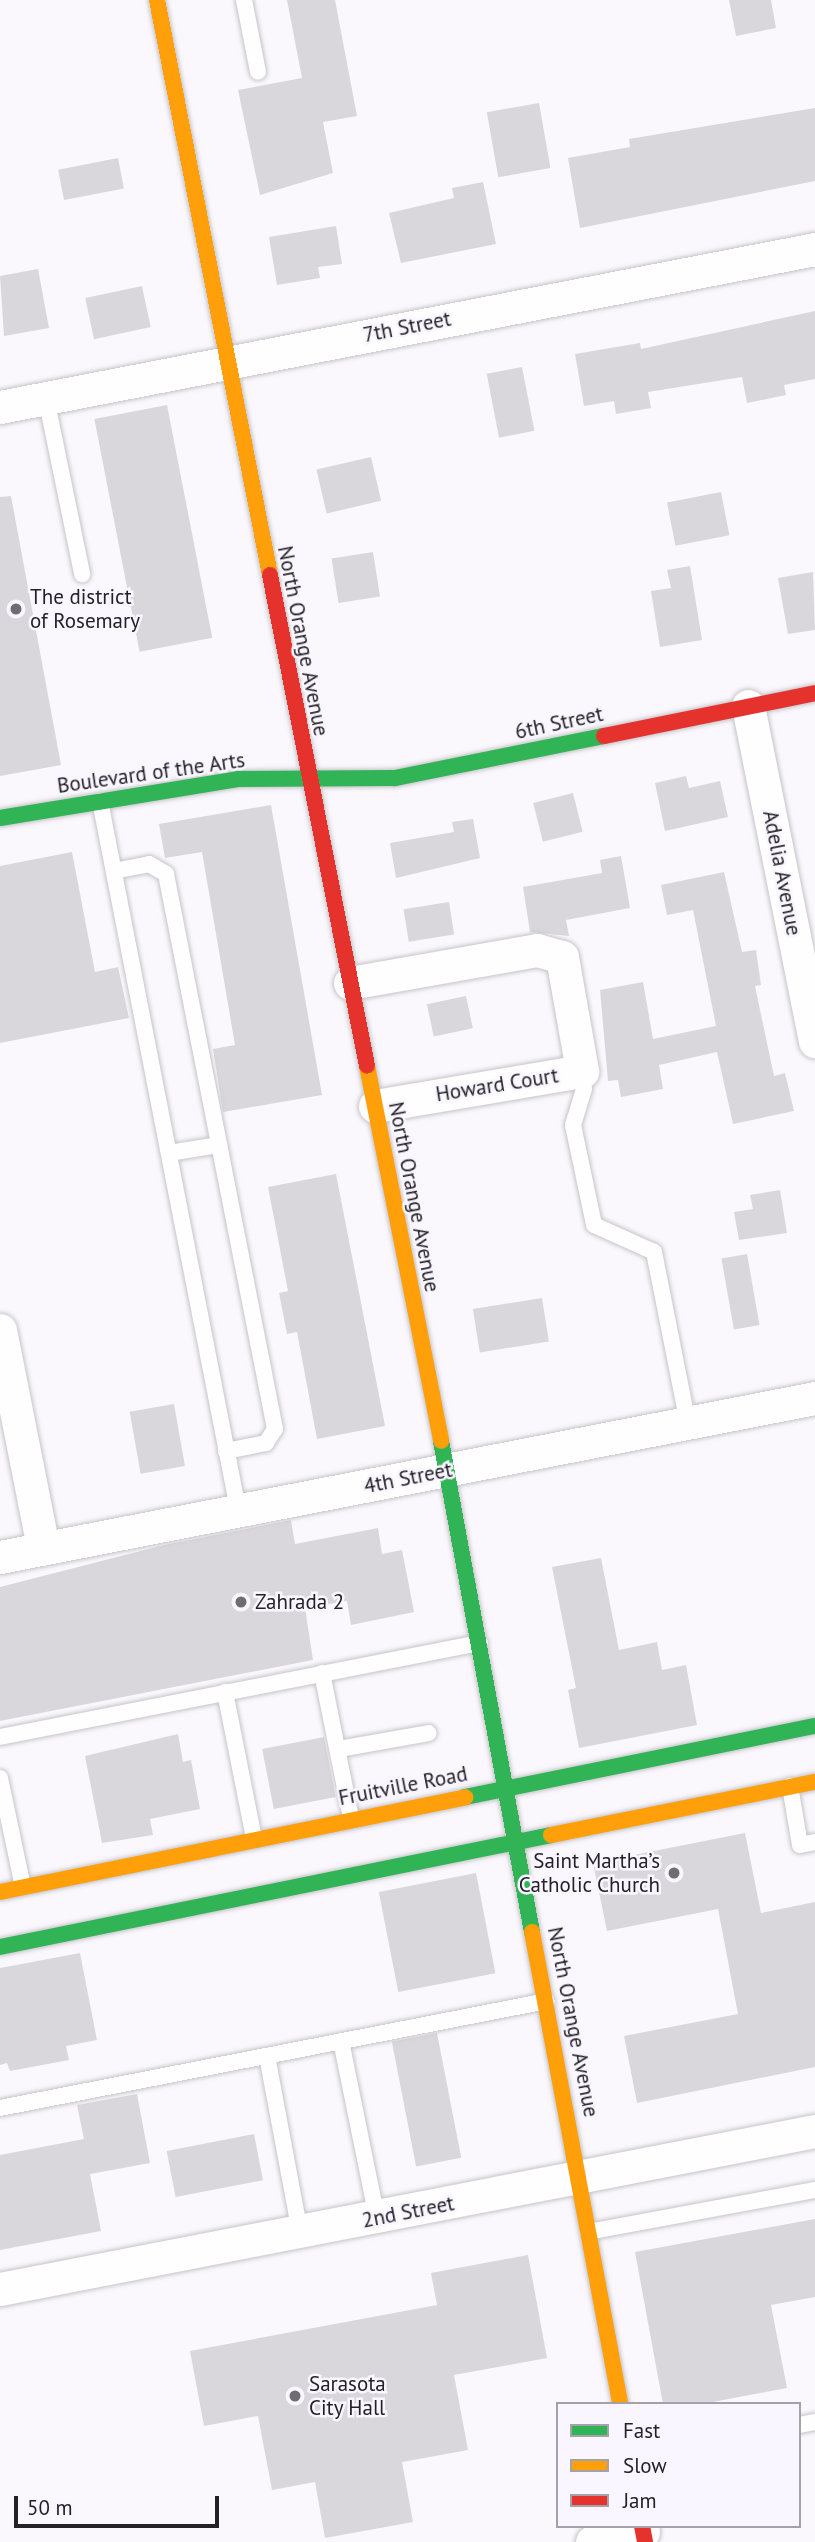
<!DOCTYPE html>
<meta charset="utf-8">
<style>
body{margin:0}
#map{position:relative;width:815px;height:2542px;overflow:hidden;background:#faf8fd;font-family:"PT Sans",sans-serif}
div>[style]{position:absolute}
.building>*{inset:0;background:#d9d7dc;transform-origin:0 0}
.roads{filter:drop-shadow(0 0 2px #c6c4c9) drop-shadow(0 0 2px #c6c4c9)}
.lane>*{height:16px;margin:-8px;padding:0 8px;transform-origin:8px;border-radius:8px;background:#fefeff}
.street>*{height:33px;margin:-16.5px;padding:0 16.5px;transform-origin:16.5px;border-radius:16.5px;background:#fefeff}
.fast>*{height:16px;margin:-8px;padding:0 8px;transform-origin:8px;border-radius:8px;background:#30b455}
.slow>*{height:16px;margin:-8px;padding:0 8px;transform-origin:8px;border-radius:8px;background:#ff9f0a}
.jam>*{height:16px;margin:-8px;padding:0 8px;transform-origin:8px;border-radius:8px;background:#e5322d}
.dots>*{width:19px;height:19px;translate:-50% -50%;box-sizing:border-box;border:4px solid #f9f6ff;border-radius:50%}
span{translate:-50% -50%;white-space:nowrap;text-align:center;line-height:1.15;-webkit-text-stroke:5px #f9f6ff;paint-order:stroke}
.street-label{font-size:21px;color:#232227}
.poi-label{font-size:21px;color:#232227}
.left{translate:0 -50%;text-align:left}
.right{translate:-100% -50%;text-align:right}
.legend{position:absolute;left:556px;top:2402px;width:245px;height:126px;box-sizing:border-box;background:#f9f6ff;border:2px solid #a3a1a9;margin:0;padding:9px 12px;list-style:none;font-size:21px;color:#232227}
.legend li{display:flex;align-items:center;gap:14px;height:35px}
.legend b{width:35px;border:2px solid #a3a1a9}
.scale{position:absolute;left:14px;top:2496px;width:205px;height:32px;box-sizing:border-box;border:4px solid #232227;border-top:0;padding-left:9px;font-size:21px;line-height:24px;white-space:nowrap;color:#232227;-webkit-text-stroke:5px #f9f6ff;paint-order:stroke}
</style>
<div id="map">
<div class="building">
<div style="clip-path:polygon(287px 0,335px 0,357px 116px,323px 122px,333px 173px,260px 195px,238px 90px,302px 78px)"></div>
<div style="clip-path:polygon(729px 0,771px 0,776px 28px,736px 36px)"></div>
<div style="left:539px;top:103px;width:66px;height:53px;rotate:80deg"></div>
<div style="clip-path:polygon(815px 108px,815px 181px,580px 228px,568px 158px,630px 147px,629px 139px)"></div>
<div style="left:118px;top:158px;width:31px;height:61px;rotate:79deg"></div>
<div style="clip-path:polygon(483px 182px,496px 244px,401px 263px,389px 213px,454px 198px,452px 188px)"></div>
<div style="clip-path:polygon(336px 226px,342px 264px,318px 267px,320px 278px,277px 285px,269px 237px)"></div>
<div style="clip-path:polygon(38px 269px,49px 328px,4px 336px,0 276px)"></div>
<div style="left:142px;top:286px;width:42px;height:58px;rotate:78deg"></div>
<div style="clip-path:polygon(815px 311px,815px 379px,784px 385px,786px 395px,747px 403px,742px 377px,648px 392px,651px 408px,616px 414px,614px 401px,584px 406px,575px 354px,640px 343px,641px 349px)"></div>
<div style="left:522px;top:367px;width:65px;height:36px;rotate:79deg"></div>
<div style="left:167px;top:405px;width:237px;height:74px;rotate:79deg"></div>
<div style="left:371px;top:457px;width:45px;height:56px;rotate:77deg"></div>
<div style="left:721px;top:492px;width:44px;height:55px;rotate:79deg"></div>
<div style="clip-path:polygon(11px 496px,61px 765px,0 776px,0 497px)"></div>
<div style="left:373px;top:552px;width:45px;height:42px;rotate:81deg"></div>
<div style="clip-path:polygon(690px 566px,702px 640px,660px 647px,651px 591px,671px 588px,667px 570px)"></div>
<div style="clip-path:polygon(813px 572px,815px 630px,788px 634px,778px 578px)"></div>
<div style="clip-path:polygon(686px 776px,689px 788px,720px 781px,728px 817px,665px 831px,655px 783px)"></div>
<div style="left:573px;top:793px;width:40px;height:41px;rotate:76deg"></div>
<div style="clip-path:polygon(271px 805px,322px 1095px,223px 1112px,213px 1049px,235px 1045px,202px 852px,165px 858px,159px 824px)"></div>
<div style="clip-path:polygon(473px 819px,480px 858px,396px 878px,390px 843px,454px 832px,452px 822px)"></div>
<div style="clip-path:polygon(72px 852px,95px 972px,118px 967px,129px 1018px,0 1043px,0 866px)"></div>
<div style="clip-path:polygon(621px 856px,630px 908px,566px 920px,569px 936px,530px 932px,523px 887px,602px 873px,600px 860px)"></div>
<div style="clip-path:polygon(724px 872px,742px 952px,756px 950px,761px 985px,755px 986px,774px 1076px,785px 1073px,794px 1111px,733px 1124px,717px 1052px,659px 1065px,663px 1089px,621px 1097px,618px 1080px,608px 1081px,600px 990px,643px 982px,653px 1039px,716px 1026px,693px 910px,667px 915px,661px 885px)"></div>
<div style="left:449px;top:902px;width:33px;height:46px;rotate:81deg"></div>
<div style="left:466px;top:996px;width:33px;height:40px;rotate:78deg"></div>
<div style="clip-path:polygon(336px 1174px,385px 1426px,317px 1439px,297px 1332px,287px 1334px,279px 1293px,288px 1291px,268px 1187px)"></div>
<div style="clip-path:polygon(780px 1190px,787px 1233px,739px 1240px,734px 1212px,753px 1209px,750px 1195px)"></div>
<div style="left:747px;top:1254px;width:72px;height:26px;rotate:80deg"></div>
<div style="left:542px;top:1298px;width:44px;height:70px;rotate:81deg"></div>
<div style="left:174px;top:1404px;width:63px;height:45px;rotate:80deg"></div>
<div style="clip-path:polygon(291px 1520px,295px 1544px,378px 1528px,382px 1554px,402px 1550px,414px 1612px,351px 1625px,347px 1601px,305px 1608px,313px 1660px,0 1721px,0 1587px,164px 1545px)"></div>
<div style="clip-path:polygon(601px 1558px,619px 1650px,657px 1642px,662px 1670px,686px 1665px,697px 1725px,579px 1748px,568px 1690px,576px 1688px,552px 1567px)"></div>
<div style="clip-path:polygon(178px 1734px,183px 1762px,191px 1760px,200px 1809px,150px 1819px,153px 1835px,102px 1843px,85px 1756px)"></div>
<div style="left:324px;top:1737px;width:61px;height:63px;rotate:79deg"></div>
<div style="clip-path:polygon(745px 1833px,761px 1913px,815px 1902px,815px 2067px,637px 2103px,624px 2036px,738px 2014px,718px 1909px,607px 1931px,593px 1863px)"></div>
<div style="left:476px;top:1873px;width:102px;height:99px;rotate:79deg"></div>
<div style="clip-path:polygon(80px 1953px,97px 2040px,66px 2046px,69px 2060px,10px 2071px,7px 2063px,0 2065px,0 1968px)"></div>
<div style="left:437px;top:2033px;width:127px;height:46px;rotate:79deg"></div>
<div style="clip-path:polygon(137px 2094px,150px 2163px,90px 2174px,101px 2231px,0 2250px,0 2155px,84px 2139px,77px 2105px)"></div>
<div style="left:254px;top:2134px;width:47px;height:89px;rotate:79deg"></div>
<div style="clip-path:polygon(815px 2219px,815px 2297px,771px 2305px,787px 2388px,702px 2404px,663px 2404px,635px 2252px)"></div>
<div style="clip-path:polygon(528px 2255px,547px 2358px,454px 2375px,468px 2450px,402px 2462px,413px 2522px,325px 2538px,315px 2482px,272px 2490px,258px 2416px,204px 2426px,190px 2351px,437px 2305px,431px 2273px)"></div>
</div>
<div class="roads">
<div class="lane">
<div style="left:244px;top:0;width:73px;rotate:79deg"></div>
<div style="left:46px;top:398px;width:180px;rotate:78.4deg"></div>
<div style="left:100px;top:801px;width:721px;rotate:78.97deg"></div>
<div style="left:114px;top:871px;width:36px;rotate:-11deg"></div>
<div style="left:149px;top:864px;width:20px;rotate:30deg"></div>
<div style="left:166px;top:874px;width:566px;rotate:78.89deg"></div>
<div style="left:275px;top:1429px;width:17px;rotate:123deg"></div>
<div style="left:266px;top:1443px;width:41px;rotate:168.7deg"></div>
<div style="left:582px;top:1071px;width:18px;rotate:84deg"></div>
<div style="left:584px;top:1089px;width:38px;rotate:107deg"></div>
<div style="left:573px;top:1125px;width:102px;rotate:78.1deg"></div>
<div style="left:594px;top:1225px;width:66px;rotate:24.2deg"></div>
<div style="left:654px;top:1252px;width:174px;rotate:78.8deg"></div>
<div style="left:169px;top:1153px;width:51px;rotate:-9.1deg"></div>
<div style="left:322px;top:1673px;width:148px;rotate:78.7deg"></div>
<div style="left:225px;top:1692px;width:149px;rotate:78.8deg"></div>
<div style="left:0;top:1737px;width:489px;rotate:-11.1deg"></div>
<div style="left:339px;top:1749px;width:91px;rotate:-10.1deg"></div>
<div style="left:0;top:1778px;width:111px;rotate:78.1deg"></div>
<div style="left:790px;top:1786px;width:60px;rotate:80.4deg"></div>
<div style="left:800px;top:1845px;width:15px;rotate:-11deg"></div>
<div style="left:341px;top:2041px;width:181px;rotate:78.5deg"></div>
<div style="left:267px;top:2056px;width:180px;rotate:79.4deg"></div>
<div style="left:0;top:2108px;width:557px;rotate:-11.07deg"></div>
<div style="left:588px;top:2232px;width:231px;rotate:-10.5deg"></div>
<div style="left:799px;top:2425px;width:16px;rotate:-11deg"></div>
</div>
<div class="street">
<div style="left:0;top:407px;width:830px;rotate:-10.97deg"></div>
<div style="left:748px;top:706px;width:342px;rotate:78.7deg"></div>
<div style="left:350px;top:983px;width:190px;rotate:-10deg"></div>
<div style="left:537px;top:950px;width:26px;rotate:16deg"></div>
<div style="left:562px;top:957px;width:116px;rotate:80deg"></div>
<div style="left:582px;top:1071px;width:210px;rotate:170.4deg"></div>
<div style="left:0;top:1330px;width:222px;rotate:78.8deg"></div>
<div style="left:0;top:1557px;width:830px;rotate:-11.04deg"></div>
<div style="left:0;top:2289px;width:830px;rotate:-10.97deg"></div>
<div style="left:592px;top:2542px;width:52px;rotate:-11.1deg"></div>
</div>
<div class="fast">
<div style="left:0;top:818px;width:241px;rotate:-9.3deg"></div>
<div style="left:238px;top:779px;width:157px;rotate:-0.4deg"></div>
<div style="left:395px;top:778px;width:213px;rotate:-11.4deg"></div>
<div style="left:441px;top:1441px;width:499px;rotate:79.5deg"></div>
<div style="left:465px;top:1797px;width:357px;rotate:-11.5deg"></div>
<div style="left:0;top:1947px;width:562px;rotate:-11.49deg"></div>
</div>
<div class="slow">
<div style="left:157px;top:0;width:586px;rotate:78.88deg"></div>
<div style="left:367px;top:1066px;width:382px;rotate:78.8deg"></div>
<div style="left:551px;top:1835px;width:269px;rotate:-11.4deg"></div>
<div style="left:0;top:1892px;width:475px;rotate:-11.5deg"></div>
<div style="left:532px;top:1932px;width:480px;rotate:79.4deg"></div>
</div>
<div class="jam">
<div style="left:270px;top:575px;width:500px;rotate:78.82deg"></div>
<div style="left:604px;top:736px;width:215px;rotate:-11.5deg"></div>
<div style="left:642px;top:2526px;width:16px;rotate:79deg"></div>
</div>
</div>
<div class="dots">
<div style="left:16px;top:609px;background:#6e6d72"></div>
<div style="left:241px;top:1602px;background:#6e6d72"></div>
<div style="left:674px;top:1873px;background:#6e6d72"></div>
<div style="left:295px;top:2396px;background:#6e6d72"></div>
</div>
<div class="street-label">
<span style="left:407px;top:327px;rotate:-11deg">7th Street</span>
<span style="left:303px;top:641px;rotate:79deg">North Orange Avenue</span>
<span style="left:559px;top:723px;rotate:-12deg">6th Street</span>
<span style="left:151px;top:773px;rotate:-8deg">Boulevard of the Arts</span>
<span style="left:782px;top:873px;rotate:79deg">Adelia Avenue</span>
<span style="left:497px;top:1085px;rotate:-9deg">Howard Court</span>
<span style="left:414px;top:1197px;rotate:79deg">North Orange Avenue</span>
<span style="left:408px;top:1478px;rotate:-11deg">4th Street</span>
<span style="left:403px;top:1786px;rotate:-11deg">Fruitville Road</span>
<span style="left:573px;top:2022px;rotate:79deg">North Orange Avenue</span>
<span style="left:408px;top:2212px;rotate:-11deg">2nd Street</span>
</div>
<div class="poi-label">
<span class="left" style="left:30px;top:609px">The district<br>of Rosemary</span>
<span class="left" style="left:255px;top:1602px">Zahrada 2</span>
<span class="right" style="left:660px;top:1873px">Saint Martha’s<br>Catholic Church</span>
<span class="left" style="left:309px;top:2396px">Sarasota<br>City Hall</span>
</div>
<ul class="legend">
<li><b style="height:9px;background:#30b455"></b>Fast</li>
<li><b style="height:9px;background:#ff9f0a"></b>Slow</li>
<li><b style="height:9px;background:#e5322d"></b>Jam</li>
</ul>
<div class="scale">50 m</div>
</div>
